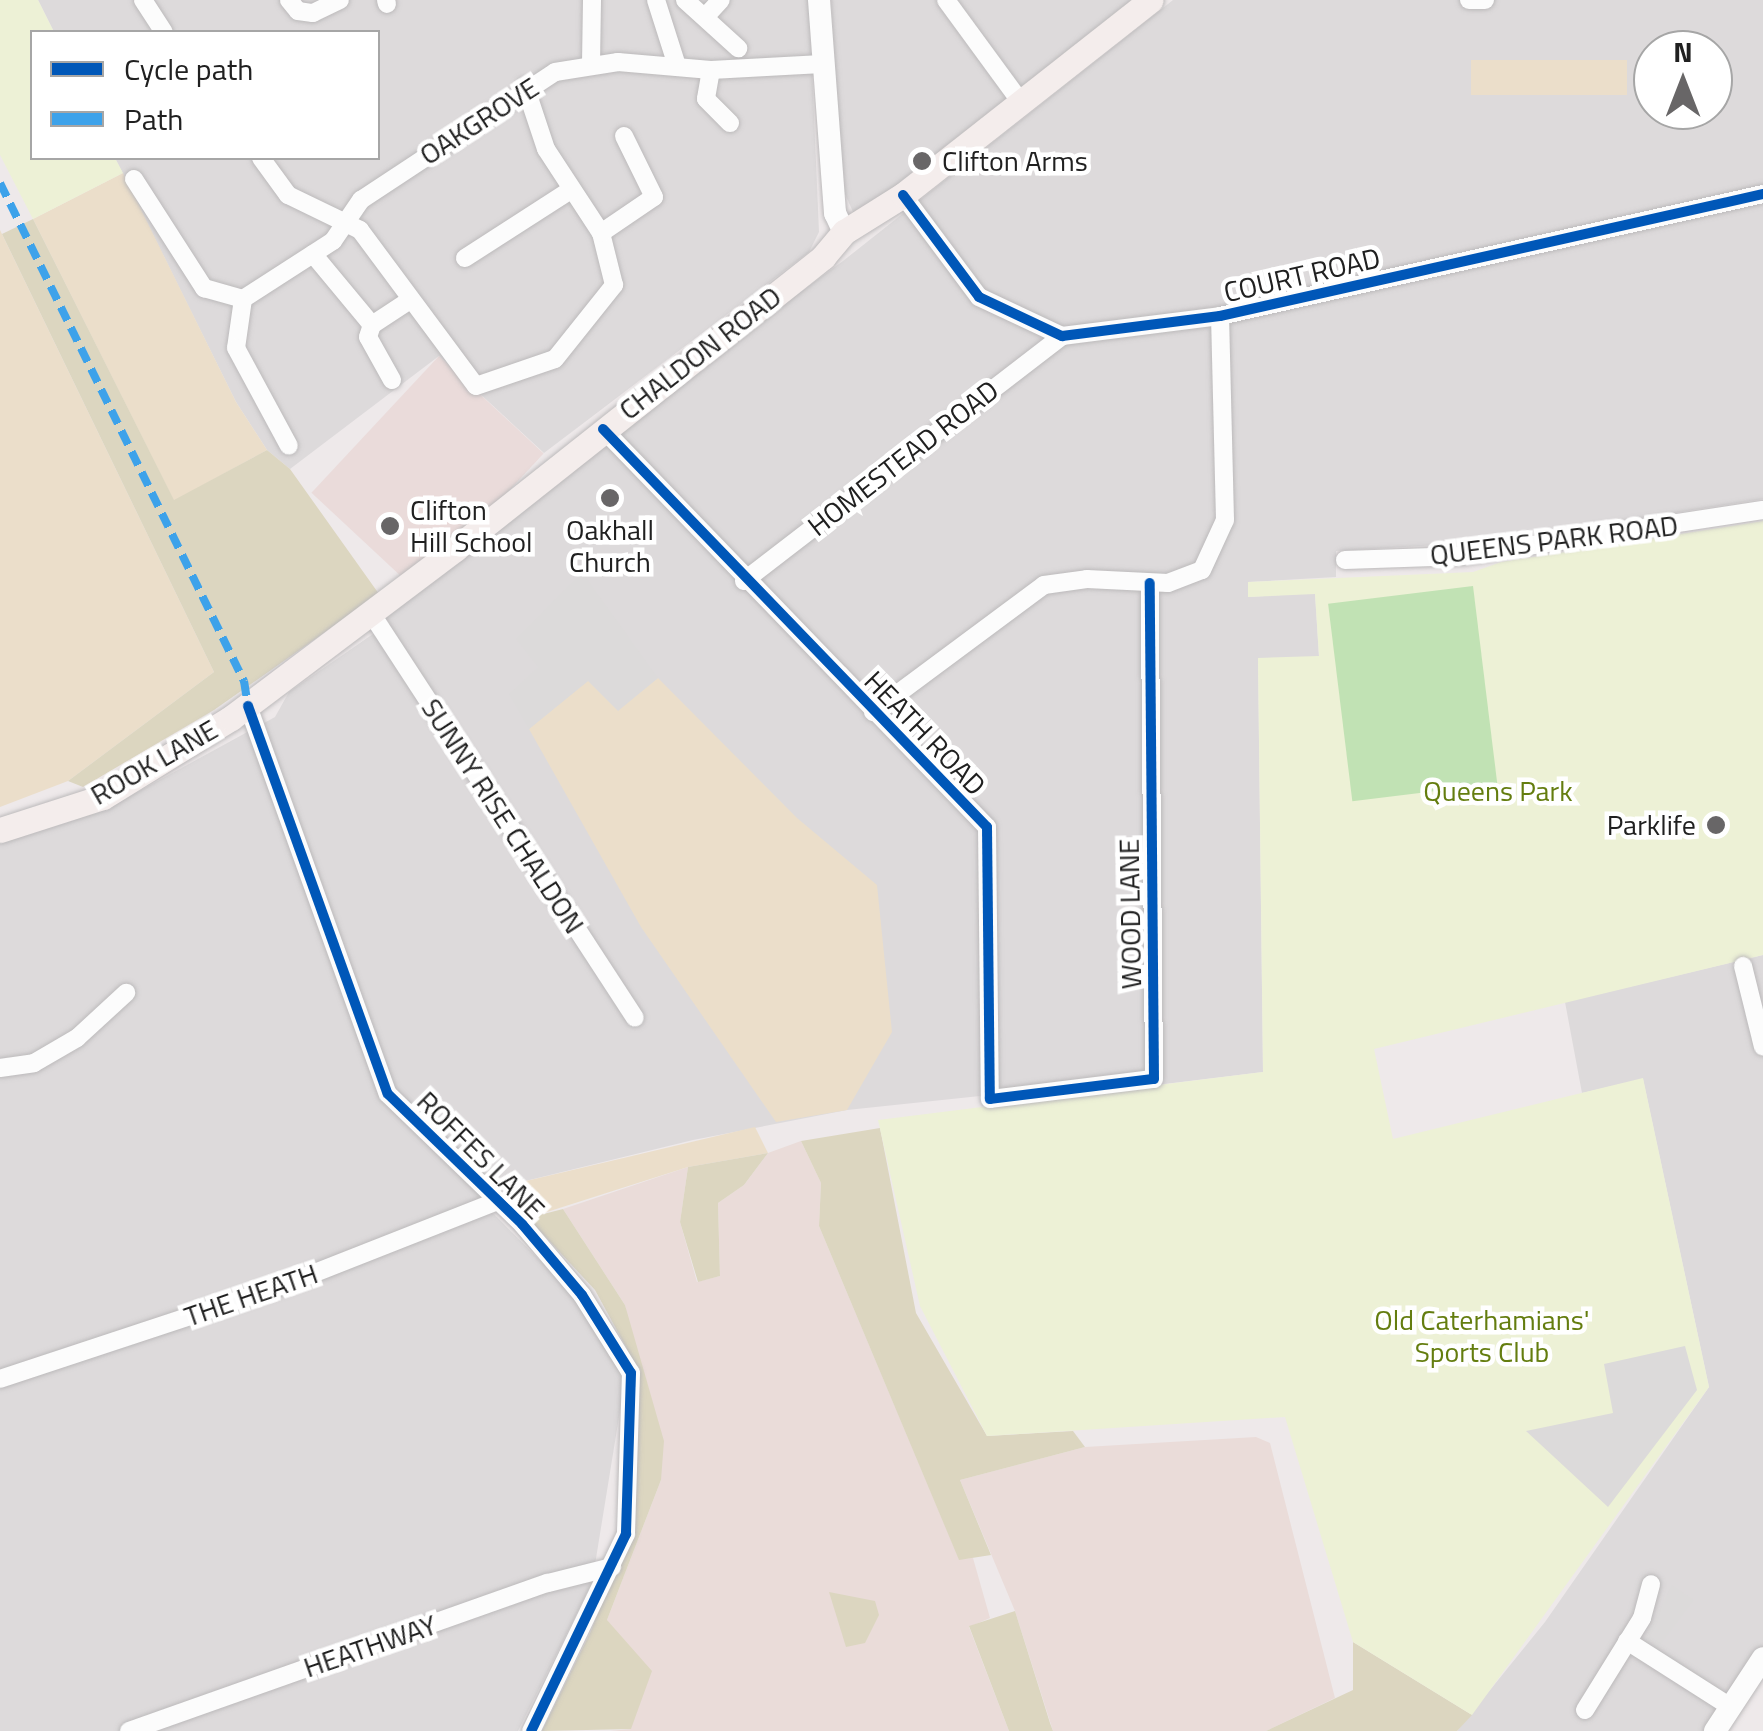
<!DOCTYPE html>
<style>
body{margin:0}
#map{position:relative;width:1763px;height:1731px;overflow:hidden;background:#eee9ea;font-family:"Titillium Web",sans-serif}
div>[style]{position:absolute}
.residential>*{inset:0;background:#dddadb}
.education>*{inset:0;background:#eadbda;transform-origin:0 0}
.farmland>*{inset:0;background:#eadcd9}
.grass>*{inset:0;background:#ebdeca;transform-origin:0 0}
.forest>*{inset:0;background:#dcd6c0}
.park>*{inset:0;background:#edf1d6}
.pitch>*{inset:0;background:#c1e2b4;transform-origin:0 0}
.parking>*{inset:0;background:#dcdada}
.roads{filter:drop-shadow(0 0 2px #bcbabb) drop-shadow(0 0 2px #bcbabb)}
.minor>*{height:18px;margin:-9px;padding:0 9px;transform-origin:9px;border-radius:9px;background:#fcfcfc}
.tertiary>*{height:22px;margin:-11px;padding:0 11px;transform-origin:11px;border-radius:11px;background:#fcfcfc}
.secondary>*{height:25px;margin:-12.5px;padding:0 12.5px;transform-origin:12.5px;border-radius:12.5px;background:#f4edec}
.quiet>*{height:8px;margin-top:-4px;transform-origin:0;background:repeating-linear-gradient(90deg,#3da2ea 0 15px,transparent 0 23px)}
.cycleway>*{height:10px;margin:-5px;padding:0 5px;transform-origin:5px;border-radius:5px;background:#0057b8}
.dots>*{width:28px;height:28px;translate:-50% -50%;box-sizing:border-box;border:5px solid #fff;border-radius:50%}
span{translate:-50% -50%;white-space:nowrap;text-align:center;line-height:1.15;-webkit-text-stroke:9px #fff;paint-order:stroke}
.street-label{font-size:28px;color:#202020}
.poi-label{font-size:28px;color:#202020}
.left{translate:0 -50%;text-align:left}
.right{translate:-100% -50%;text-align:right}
.park-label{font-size:28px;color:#647d0f}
.legend{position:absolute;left:30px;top:30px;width:350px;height:130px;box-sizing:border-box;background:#fff;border:2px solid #a6a6a6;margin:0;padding:12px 18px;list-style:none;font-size:30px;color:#202020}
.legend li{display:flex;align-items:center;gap:20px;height:50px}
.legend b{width:50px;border:2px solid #a6a6a6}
.north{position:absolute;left:1633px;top:30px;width:100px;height:100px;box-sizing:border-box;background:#fff;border:2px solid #a6a6a6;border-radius:50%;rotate:0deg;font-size:28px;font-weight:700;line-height:40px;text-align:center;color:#202020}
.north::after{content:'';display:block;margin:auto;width:35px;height:45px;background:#686667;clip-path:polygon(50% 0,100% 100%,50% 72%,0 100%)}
</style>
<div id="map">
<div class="residential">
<div style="clip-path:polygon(38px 0,809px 0,819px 232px,809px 252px,544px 453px,439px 356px,290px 469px,267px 450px,236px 402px,115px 158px,378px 158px,378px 32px,54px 32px)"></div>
<div style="clip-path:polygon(831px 0,1137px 0,946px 154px,854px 214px,841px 185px)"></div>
<div style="clip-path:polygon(evenodd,1173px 0,1763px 0,1763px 499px,1487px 542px,1336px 551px,1336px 577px,1248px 582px,1249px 597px,1315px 593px,1319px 657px,1258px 659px,1263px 1072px,982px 1106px,980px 1096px,847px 1110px,693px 1140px,501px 1187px,479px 1199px,576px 1297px,625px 1380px,592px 1583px,518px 1731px,0 1731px,0 843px,110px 807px,275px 717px,289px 692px,389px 623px,386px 618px,685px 376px,843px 261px,1173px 0,1653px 50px,1713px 50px,1713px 110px,1653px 110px,1653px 50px)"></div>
<div style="clip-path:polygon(1763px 955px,1763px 1647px,1703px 1731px,1457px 1731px,1545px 1622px,1709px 1387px,1643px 1079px,1582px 1093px,1565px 1002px)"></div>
</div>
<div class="education">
<div style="left:439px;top:356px;width:143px;height:187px;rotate:43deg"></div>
</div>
<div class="farmland">
<div style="clip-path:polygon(801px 1141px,821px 1183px,819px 1226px,959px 1559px,973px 1558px,990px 1618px,969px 1627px,1009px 1731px,610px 1731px,631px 1729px,607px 1620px,661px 1480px,625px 1305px,563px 1209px,688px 1167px,680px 1222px,697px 1282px,720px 1276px,718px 1203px,744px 1185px,768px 1153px)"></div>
<div style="clip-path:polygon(1256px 1437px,1270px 1443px,1335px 1698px,1266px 1731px,1053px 1731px,1015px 1611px,960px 1480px,1085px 1447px)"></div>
</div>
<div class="grass">
<div style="left:1627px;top:60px;width:35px;height:156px;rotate:90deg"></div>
<div style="clip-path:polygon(123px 173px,236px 402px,267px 450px,174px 501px,33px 219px)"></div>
<div style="clip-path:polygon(0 230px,214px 672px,68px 781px,0 807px)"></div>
<div style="clip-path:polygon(658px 678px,797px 818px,877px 885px,892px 1032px,847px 1110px,776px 1122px,641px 927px,529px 729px,589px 680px,618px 710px)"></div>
<div style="clip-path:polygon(755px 1127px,768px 1153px,688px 1167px,528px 1218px,501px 1187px)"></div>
</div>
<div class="forest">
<div style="clip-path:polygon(33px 219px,174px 500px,267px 450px,290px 469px,379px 594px,214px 710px,83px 787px,68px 781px,214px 672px,2px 234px)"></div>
<div style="clip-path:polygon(880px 1128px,916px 1313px,987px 1436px,1073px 1431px,1085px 1447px,960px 1480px,991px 1555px,959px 1560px,819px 1226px,821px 1183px,801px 1141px)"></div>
<div style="clip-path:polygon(768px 1153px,744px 1185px,718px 1203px,720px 1276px,698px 1282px,680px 1222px,688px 1167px)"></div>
<div style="clip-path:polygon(563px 1209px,625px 1305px,664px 1441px,661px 1480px,607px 1620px,652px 1671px,631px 1729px,542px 1731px,591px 1631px,634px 1520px,639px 1391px,626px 1347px,595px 1290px,528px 1218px)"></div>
<div style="clip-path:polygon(829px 1592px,875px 1601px,879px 1615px,865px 1643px,846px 1647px)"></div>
<div style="clip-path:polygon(1015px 1611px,1050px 1723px,1053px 1731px,1009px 1731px,969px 1626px)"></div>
<div style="clip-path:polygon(1353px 1642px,1472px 1715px,1457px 1731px,1266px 1731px,1353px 1690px)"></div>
</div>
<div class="park">
<div style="clip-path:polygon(0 0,38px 0,54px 32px,32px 32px,32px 158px,115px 158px,123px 173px,33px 219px,0 155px)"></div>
<div style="clip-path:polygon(1763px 521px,1763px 955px,1374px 1049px,1393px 1139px,1643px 1078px,1709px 1387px,1472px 1715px,1353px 1642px,1285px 1417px,987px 1436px,920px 1306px,878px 1120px,1263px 1072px,1258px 658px,1319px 656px,1315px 594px,1248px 597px,1248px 582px,1473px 572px,1501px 562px)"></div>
</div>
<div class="pitch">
<div style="left:1473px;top:586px;width:199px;height:146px;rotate:83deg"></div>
</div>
<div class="parking">
<div style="clip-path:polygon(582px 572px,658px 678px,618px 711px,588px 681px,529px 729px,509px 694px,538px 667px,516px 639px)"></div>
<div style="clip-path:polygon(1685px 1346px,1697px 1390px,1608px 1507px,1526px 1431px,1613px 1413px,1604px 1364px)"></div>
<div style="clip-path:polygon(1672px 1585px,1694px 1600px,1655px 1652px,1644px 1640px)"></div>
</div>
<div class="roads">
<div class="minor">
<div style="left:143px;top:0;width:38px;rotate:57deg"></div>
<div style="left:289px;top:0;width:14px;rotate:51deg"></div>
<div style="left:298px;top:11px;width:15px;rotate:8deg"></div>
<div style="left:313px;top:13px;width:30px;rotate:-26deg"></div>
<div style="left:386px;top:0;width:4px;rotate:76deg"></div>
<div style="left:656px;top:0;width:69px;rotate:72.3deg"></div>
<div style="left:685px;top:0;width:72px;rotate:42.2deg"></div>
<div style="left:946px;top:0;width:125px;rotate:53.8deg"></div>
<div style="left:1469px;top:0;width:16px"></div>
<div style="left:705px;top:17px;width:23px;rotate:-47deg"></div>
<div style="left:591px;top:64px;width:64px;rotate:-89.1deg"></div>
<div style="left:711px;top:70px;width:29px;rotate:100deg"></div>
<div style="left:706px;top:99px;width:34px;rotate:45deg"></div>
<div style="left:261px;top:158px;width:46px;rotate:53.9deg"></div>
<div style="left:288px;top:195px;width:80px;rotate:25.9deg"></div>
<div style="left:360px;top:230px;width:194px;rotate:53.4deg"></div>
<div style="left:476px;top:386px;width:83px;rotate:-18.9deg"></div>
<div style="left:555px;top:359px;width:95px;rotate:-51.4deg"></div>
<div style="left:614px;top:285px;width:54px;rotate:-104deg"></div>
<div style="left:601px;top:233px;width:100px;rotate:-123.2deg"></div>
<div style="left:546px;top:149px;width:66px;rotate:-108.4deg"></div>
<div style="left:134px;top:179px;width:130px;rotate:57.3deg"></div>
<div style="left:204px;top:288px;width:41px;rotate:15.8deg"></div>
<div style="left:243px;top:299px;width:49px;rotate:98.1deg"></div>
<div style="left:236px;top:348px;width:111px;rotate:61.6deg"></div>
<div style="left:903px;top:195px;width:127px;rotate:53.3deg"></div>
<div style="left:979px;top:297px;width:92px;rotate:25.2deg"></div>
<div style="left:1062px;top:336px;width:159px;rotate:-7.2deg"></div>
<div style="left:1220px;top:316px;width:557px;rotate:-12.66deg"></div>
<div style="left:601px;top:233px;width:64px;rotate:-34.2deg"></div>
<div style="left:654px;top:197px;width:68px;rotate:-116.2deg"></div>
<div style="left:313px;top:254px;width:92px;rotate:50.3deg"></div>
<div style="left:465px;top:258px;width:124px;rotate:-32.8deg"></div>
<div style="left:243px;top:299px;width:107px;rotate:-32.8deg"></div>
<div style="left:333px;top:241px;width:50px;rotate:-55.7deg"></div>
<div style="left:361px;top:200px;width:232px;rotate:-33.4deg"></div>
<div style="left:555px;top:72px;width:64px;rotate:-9deg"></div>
<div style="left:618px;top:62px;width:93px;rotate:4.9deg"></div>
<div style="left:711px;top:70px;width:111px;rotate:-3.1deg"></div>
<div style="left:392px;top:380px;width:49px;rotate:-119.2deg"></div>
<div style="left:368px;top:337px;width:13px;rotate:-72deg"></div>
<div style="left:372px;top:325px;width:45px;rotate:-33.3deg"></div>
<div style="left:603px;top:429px;width:553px;rotate:46.03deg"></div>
<div style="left:987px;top:827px;width:272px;rotate:89.4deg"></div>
<div style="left:990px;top:1099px;width:165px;rotate:-7deg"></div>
<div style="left:1154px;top:1079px;width:496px;rotate:-90.5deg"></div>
<div style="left:1345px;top:560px;width:117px;rotate:-2deg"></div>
<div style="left:1462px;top:556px;width:304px;rotate:-8.7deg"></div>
<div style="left:744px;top:581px;width:401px;rotate:-37.6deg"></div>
<div style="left:371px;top:613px;width:483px;rotate:56.9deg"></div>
<div style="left:248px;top:706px;width:412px;rotate:70.2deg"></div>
<div style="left:388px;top:1094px;width:187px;rotate:44.1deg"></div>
<div style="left:522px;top:1224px;width:93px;rotate:49.8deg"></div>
<div style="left:582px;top:1295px;width:92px;rotate:57.9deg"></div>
<div style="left:631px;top:1373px;width:161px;rotate:91.8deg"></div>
<div style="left:626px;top:1534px;width:219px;rotate:115.7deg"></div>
<div style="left:873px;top:712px;width:213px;rotate:-36.6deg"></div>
<div style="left:1044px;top:585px;width:43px;rotate:-7.9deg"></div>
<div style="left:1087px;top:579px;width:81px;rotate:2.8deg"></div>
<div style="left:1168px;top:583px;width:36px;rotate:-21deg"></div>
<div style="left:1202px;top:570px;width:55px;rotate:-65.3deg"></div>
<div style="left:1225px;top:520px;width:204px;rotate:-91.4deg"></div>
<div style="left:1743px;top:966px;width:83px;rotate:76.1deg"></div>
<div style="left:0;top:1068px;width:34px;rotate:-8deg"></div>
<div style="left:34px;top:1063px;width:50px;rotate:-30.2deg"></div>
<div style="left:77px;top:1038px;width:67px;rotate:-42.6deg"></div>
<div style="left:0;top:1379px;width:299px;rotate:-18.3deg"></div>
<div style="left:284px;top:1285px;width:229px;rotate:-21.5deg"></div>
<div style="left:1627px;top:1641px;width:121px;rotate:32.5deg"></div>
<div style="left:1585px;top:1710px;width:108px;rotate:-58.2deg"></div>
<div style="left:1642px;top:1618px;width:35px;rotate:-75deg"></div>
<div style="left:129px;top:1731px;width:444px;rotate:-19.5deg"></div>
<div style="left:548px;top:1583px;width:66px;rotate:-14deg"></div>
</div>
<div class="tertiary">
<div style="left:819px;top:0;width:214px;rotate:85.7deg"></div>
<div style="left:835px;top:213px;width:21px;rotate:65deg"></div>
<div style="left:1715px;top:1731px;width:87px;rotate:-56.7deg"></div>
</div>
<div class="secondary">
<div style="left:0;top:830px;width:108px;rotate:-17.8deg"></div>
<div style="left:103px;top:797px;width:150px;rotate:-31.7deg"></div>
<div style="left:231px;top:718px;width:281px;rotate:-37deg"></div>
<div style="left:455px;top:549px;width:470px;rotate:-38.4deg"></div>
<div style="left:823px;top:257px;width:33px;rotate:-50deg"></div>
<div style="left:844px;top:232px;width:70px;rotate:-32.1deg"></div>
<div style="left:903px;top:195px;width:315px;rotate:-38.2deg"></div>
</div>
</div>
<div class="quiet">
<div style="left:0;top:183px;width:555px;rotate:63.9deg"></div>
<div style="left:244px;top:681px;width:25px;rotate:81deg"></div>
</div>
<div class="cycleway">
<div style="left:903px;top:195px;width:127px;rotate:53.3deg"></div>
<div style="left:979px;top:297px;width:92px;rotate:25.2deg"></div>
<div style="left:1062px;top:336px;width:159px;rotate:-7.2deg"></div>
<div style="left:1220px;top:316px;width:557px;rotate:-12.66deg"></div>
<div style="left:603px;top:429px;width:553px;rotate:46.03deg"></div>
<div style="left:987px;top:827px;width:272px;rotate:89.4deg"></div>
<div style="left:990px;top:1099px;width:165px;rotate:-7deg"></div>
<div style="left:1154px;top:1079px;width:496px;rotate:-90.5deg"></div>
<div style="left:248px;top:706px;width:412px;rotate:70.2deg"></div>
<div style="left:388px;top:1094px;width:187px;rotate:44.1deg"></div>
<div style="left:522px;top:1224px;width:93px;rotate:49.8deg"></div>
<div style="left:582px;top:1295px;width:92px;rotate:57.9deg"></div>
<div style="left:631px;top:1373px;width:161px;rotate:91.8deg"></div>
<div style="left:626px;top:1534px;width:219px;rotate:115.7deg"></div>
</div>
<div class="dots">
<div style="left:922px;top:161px;background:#686667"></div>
<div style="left:610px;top:498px;background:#686667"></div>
<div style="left:390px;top:526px;background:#686667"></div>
<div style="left:1716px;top:825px;background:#686667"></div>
</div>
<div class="street-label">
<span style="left:479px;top:121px;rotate:-33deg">OAKGROVE</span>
<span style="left:1302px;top:275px;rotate:-13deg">COURT ROAD</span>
<span style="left:700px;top:353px;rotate:-38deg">CHALDON ROAD</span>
<span style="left:903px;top:458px;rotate:-38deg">HOMESTEAD ROAD</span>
<span style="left:1554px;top:540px;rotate:-7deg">QUEENS PARK ROAD</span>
<span style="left:925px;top:733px;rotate:46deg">HEATH ROAD</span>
<span style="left:154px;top:762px;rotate:-30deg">ROOK LANE</span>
<span style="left:503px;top:816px;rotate:57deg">SUNNY RISE CHALDON</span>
<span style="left:1130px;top:914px;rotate:-91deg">WOOD LANE</span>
<span style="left:481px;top:1155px;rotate:45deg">ROFFES LANE</span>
<span style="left:251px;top:1295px;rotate:-19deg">THE HEATH</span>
<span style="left:370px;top:1646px;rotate:-19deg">HEATHWAY</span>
</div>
<div class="poi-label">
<span class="left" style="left:942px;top:161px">Clifton Arms</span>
<span class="left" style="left:410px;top:526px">Clifton<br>Hill School</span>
<span style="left:610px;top:546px">Oakhall<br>Church</span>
<span class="right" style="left:1696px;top:825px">Parklife</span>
</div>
<div class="park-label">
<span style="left:1498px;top:791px">Queens Park</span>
<span style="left:1482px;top:1336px">Old Caterhamians'<br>Sports Club</span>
</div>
<ul class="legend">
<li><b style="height:12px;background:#0057b8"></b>Cycle path</li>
<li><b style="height:12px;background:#3da2ea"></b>Path</li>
</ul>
<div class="north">N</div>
</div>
